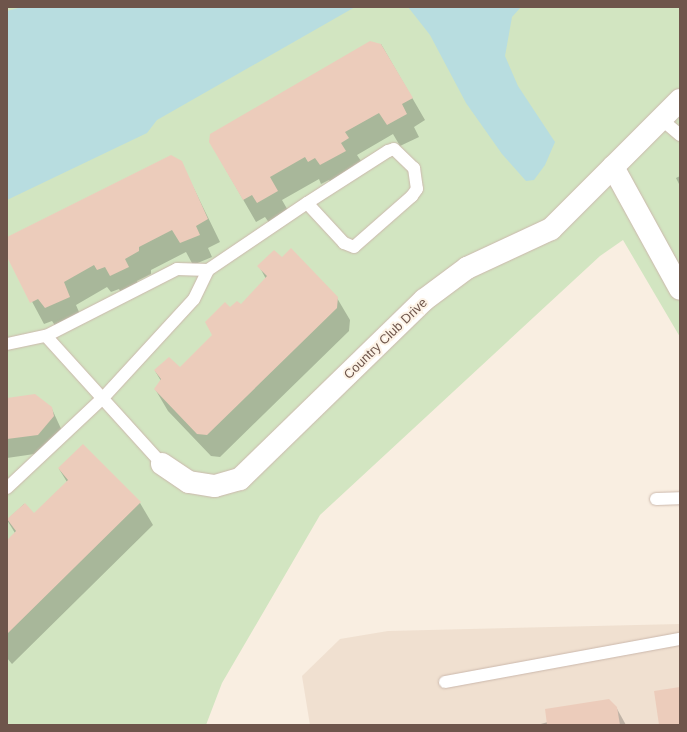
<!DOCTYPE html>
<style>
body{margin:0}
#map{position:relative;width:687px;height:732px;overflow:hidden;background:#f9eee1;font-family:Arial,sans-serif}
div>[style]{position:absolute}
.residential>*{inset:0;background:#f0e0d0}
.green>*{inset:0;background:#d2e5c1}
.water>*{inset:0;background:#b8dde0}
.shadow>*{inset:0;background:#0003}
.building>*{inset:0;background:#ecccbb}
.roads{filter:drop-shadow(0 0 1px #cbb8ac) drop-shadow(0 0 1px #cbb8ac)}
.service>*{height:12px;margin:-6px;padding:0 6px;transform-origin:6px;border-radius:6px;background:#fff}
.minor>*{height:22px;margin:-11px;padding:0 11px;transform-origin:11px;border-radius:11px;background:#fff}
span{translate:-50% -50%;white-space:nowrap;text-align:center;line-height:1.15;-webkit-text-stroke:4px #fdf3e6;paint-order:stroke}
.street-label{font-size:13px;color:#6e554b}
.frame{position:absolute;inset:0;border:8px solid #6e554b;pointer-events:none}
</style>
<div id="map">
<div class="residential">
<div style="clip-path:polygon(680px 624px,680px 725px,310px 725px,302px 676px,340px 639px,388px 631px)"></div>
</div>
<div class="green">
<div style="clip-path:polygon(7px 7px,680px 7px,680px 337px,623px 240px,600px 256px,320px 515px,222px 683px,206px 725px,7px 725px)"></div>
</div>
<div class="water">
<div style="clip-path:polygon(22px 7px,355px 7px,157px 120px,147px 133px,7px 200px,7px 11px)"></div>
<div style="clip-path:polygon(408px 7px,521px 7px,512px 17px,505px 56px,518px 86px,555px 142px,545px 165px,534px 180px,526px 181px,502px 154px,466px 103px,430px 35px)"></div>
</div>
<div class="shadow">
<div style="clip-path:polygon(381px 44px,425px 120px,414px 127px,419px 137px,400px 146px,393px 134px,357px 155px,361px 161px,353px 166px,358px 174px,333px 186px,329px 180px,321px 184px,319px 179px,282px 200px,290px 214px,270px 224px,265px 217px,256px 222px,210px 142px)"></div>
<div style="clip-path:polygon(181px 162px,220px 242px,208px 248px,212px 257px,193px 265px,186px 252px,151px 270px,151px 274px,137px 281px,141px 289px,123px 297px,119px 289px,111px 292px,107px 287px,76px 305px,82px 319px,58px 330px,52px 321px,44px 324px,7px 255px,7px 238px)"></div>
<div style="clip-path:polygon(680px 176px,680px 186px,676px 178px)"></div>
<div style="clip-path:polygon(282px 258px,337px 298px,350px 320px,349px 331px,220px 457px,211px 456px,168px 411px,155px 389px,161px 381px,155px 371px,180px 368px,213px 335px,231px 308px,241px 305px,266px 279px,259px 266px)"></div>
<div style="clip-path:polygon(7px 399px,51px 407px,63px 433px,48px 452px,7px 458px)"></div>
<div style="clip-path:polygon(83px 446px,140px 503px,153px 525px,12px 664px,7px 658px,7px 541px,15px 533px,7px 520px,24px 504px,34px 514px,67px 482px,59px 469px)"></div>
<div style="clip-path:polygon(616px 707px,626px 725px,537px 725px,548px 722px)"></div>
</div>
<div class="building">
<div style="clip-path:polygon(370px 41px,381px 44px,413px 98px,402px 104px,407px 114px,387px 125px,379px 113px,345px 132px,349px 138px,341px 143px,346px 151px,320px 165px,315px 158px,308px 162px,305px 157px,270px 177px,278px 191px,257px 203px,252px 195px,243px 200px,209px 142px,210px 134px)"></div>
<div style="clip-path:polygon(171px 155px,182px 161px,208px 219px,196px 226px,200px 235px,180px 243px,172px 230px,139px 247px,139px 251px,125px 259px,129px 267px,110px 276px,105px 267px,97px 270px,94px 265px,64px 282px,70px 297px,45px 308px,38px 299px,30px 303px,7px 257px,7px 237px)"></div>
<div style="clip-path:polygon(291px 248px,338px 297px,337px 308px,207px 435px,197px 434px,154px 389px,161px 379px,154px 370px,169px 357px,180px 367px,212px 335px,205px 322px,225px 302px,230px 307px,237px 301px,241px 304px,267px 276px,257px 266px,274px 250px,282px 257px)"></div>
<div style="clip-path:polygon(35px 394px,52px 407px,54px 416px,38px 435px,7px 439px,7px 398px)"></div>
<div style="clip-path:polygon(83px 444px,141px 502px,7px 634px,7px 540px,16px 531px,7px 519px,25px 503px,34px 513px,68px 480px,58px 468px)"></div>
<div style="clip-path:polygon(680px 687px,680px 725px,659px 725px,654px 691px)"></div>
<div style="clip-path:polygon(609px 699px,617px 707px,620px 725px,547px 725px,545px 709px)"></div>
</div>
<div class="roads">
<div class="service">
<div style="left:661px;top:119px;width:25px;rotate:40deg"></div>
<div style="left:46px;top:336px;width:147px;rotate:-27.1deg"></div>
<div style="left:177px;top:269px;width:31px;rotate:2deg"></div>
<div style="left:208px;top:270px;width:120px;rotate:-34.1deg"></div>
<div style="left:307px;top:203px;width:96px;rotate:-32.7deg"></div>
<div style="left:388px;top:151px;width:6px;rotate:-18deg"></div>
<div style="left:394px;top:149px;width:28px;rotate:44deg"></div>
<div style="left:414px;top:168px;width:21px;rotate:82deg"></div>
<div style="left:417px;top:189px;width:9px;rotate:126deg"></div>
<div style="left:412px;top:196px;width:77px;rotate:138.7deg"></div>
<div style="left:354px;top:247px;width:11px;rotate:-158deg"></div>
<div style="left:344px;top:243px;width:54px;rotate:-132.8deg"></div>
<div style="left:7px;top:344px;width:40px;rotate:-12deg"></div>
<div style="left:46px;top:336px;width:173px;rotate:47.8deg"></div>
<div style="left:7px;top:488px;width:132px;rotate:-43.2deg"></div>
<div style="left:103px;top:398px;width:134px;rotate:-47.4deg"></div>
<div style="left:194px;top:299px;width:32px;rotate:-64deg"></div>
<div style="left:656px;top:499px;width:24px;rotate:-2deg"></div>
<div style="left:445px;top:682px;width:239px;rotate:-10.4deg"></div>
</div>
<div class="minor">
<div style="left:680px;top:100px;width:95px;rotate:135deg"></div>
<div style="left:613px;top:167px;width:139px;rotate:61.2deg"></div>
<div style="left:162px;top:464px;width:32px;rotate:34deg"></div>
<div style="left:189px;top:482px;width:26px;rotate:9deg"></div>
<div style="left:215px;top:486px;width:26px;rotate:-16deg"></div>
<div style="left:240px;top:479px;width:257px;rotate:-44.2deg"></div>
<div style="left:424px;top:300px;width:54px;rotate:-36.7deg"></div>
<div style="left:467px;top:268px;width:93px;rotate:-24.9deg"></div>
<div style="left:551px;top:229px;width:88px;rotate:-45deg"></div>
</div>
</div>
<div class="street-label">
<span style="left:386px;top:339px;rotate:-44deg">Country Club Drive</span>
</div>
<div class="frame"></div>
</div>
